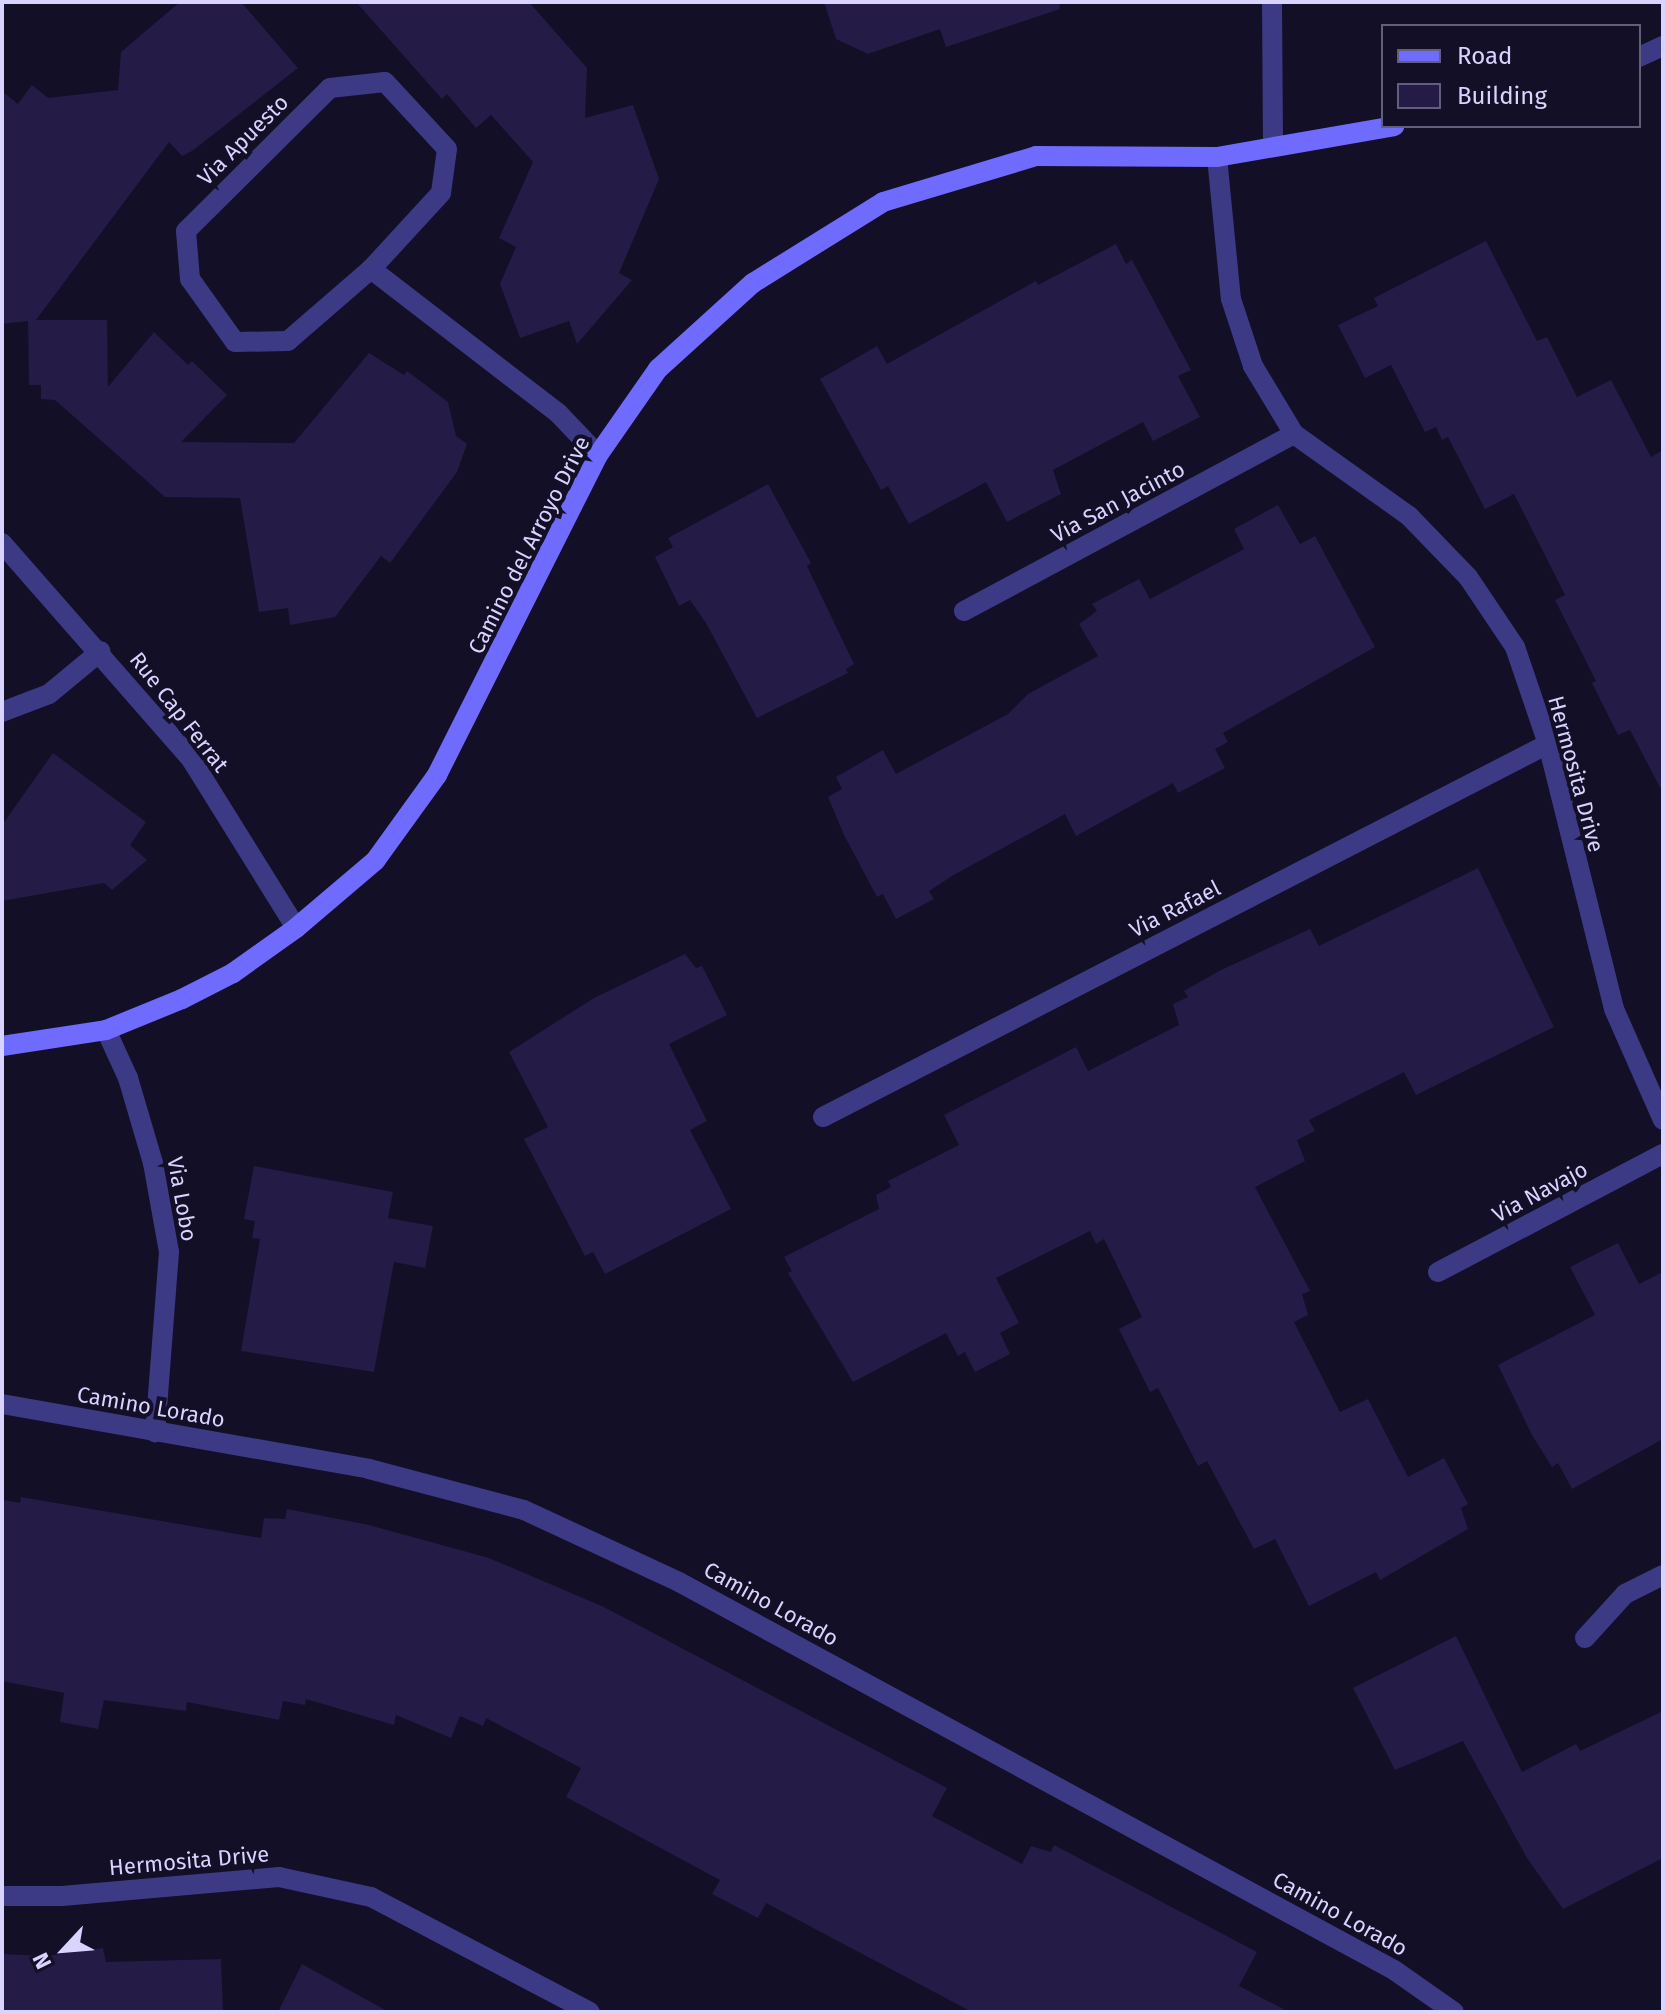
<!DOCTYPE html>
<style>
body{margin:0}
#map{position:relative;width:1665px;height:2014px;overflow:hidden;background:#130f26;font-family:"Fira Sans",sans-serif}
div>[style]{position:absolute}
.building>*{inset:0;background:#241b47}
.street>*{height:20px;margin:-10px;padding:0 10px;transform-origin:10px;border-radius:10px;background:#3d3a85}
.secondary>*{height:20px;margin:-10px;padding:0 10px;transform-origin:10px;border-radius:10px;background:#6f6bff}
span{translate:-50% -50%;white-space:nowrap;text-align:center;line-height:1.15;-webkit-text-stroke:8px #130f26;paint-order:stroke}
.street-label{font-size:22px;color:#d9d4ff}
.frame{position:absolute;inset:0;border:4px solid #d9d4ff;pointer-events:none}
.legend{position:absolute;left:1381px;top:24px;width:260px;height:104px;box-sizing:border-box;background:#130f26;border:2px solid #625e7d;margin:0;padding:10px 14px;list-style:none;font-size:24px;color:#d9d4ff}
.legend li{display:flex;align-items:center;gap:16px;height:40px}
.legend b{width:40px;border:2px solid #625e7d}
.north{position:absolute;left:24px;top:1910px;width:80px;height:80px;-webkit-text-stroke:6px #130f26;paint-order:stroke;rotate:244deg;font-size:22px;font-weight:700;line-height:32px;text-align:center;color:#d9d4ff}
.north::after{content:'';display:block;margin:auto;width:28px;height:36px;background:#d9d4ff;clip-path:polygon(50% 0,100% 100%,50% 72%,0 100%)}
</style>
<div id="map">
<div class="building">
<div style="clip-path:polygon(180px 2px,241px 2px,298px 68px,192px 151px,182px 156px,169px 142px,36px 320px,107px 320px,108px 387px,154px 332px,188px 365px,192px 361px,227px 395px,181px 442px,294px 443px,369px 353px,404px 375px,407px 371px,448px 402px,456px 436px,467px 444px,457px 472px,390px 563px,381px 556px,335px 617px,290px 625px,288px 608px,259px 612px,240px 498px,165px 497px,55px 400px,41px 399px,41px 385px,29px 385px,28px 321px,2px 324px,2px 91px,18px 104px,32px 85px,48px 98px,118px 90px,121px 52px)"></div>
<div style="clip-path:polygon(356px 2px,529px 2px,587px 68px,585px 118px,633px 105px,659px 179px,619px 273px,632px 280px,577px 344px,569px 321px,520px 338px,500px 284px,516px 247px,499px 238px,533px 162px,491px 115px,476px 128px,447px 94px,442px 99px)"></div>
<div style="clip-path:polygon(824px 2px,1059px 2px,1060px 9px,946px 47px,940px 29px,868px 54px,836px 39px)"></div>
<div style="clip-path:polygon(1486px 241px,1537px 341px,1547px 337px,1577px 397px,1611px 380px,1651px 457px,1663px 450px,1663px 793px,1630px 730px,1618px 735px,1592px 683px,1596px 681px,1555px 600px,1565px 595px,1514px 494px,1485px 509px,1448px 437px,1442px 440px,1436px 427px,1425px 432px,1391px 365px,1365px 378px,1338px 325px,1378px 306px,1374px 298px)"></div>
<div style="clip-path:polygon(1116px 244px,1126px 264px,1132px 260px,1191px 370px,1178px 376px,1200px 417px,1153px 441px,1143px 422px,1053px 470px,1061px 494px,1007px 522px,986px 482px,909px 524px,888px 486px,881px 490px,820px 379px,877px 346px,887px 364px,1036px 281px,1038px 285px)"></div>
<div style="clip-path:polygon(768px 484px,811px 563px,807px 566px,854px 664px,846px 669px,848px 673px,757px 718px,706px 623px,690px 600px,679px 606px,655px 557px,673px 547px,668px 538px)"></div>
<div style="clip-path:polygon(1278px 505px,1300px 544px,1315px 536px,1375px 647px,1223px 733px,1228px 742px,1215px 749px,1225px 768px,1178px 793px,1173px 783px,1076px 836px,1065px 814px,952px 876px,929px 891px,934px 899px,896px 919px,883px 894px,877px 897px,844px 835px,828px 797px,842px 789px,836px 777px,883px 750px,896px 774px,1008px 714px,1028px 694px,1098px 656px,1079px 624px,1097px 611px,1092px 604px,1139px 579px,1150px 599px,1244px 549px,1234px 529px)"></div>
<div style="clip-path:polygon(53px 753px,146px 822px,130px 845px,147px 860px,112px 890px,104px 883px,2px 901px,2px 825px)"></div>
<div style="clip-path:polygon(1478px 868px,1554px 1027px,1416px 1095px,1404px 1072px,1309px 1120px,1315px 1131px,1297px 1140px,1305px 1161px,1255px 1187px,1310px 1291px,1302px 1294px,1308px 1315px,1294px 1322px,1340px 1412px,1368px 1399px,1408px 1477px,1444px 1458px,1468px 1504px,1461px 1508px,1468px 1529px,1380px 1580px,1376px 1572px,1309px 1606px,1275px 1539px,1254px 1549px,1207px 1461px,1198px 1466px,1158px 1388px,1150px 1392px,1119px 1329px,1142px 1317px,1104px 1239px,1096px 1244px,1090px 1231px,996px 1278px,1019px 1323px,1000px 1333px,1010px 1354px,975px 1372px,965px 1352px,958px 1356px,946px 1333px,853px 1382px,788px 1273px,792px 1271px,784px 1257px,879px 1209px,876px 1195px,891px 1187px,888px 1181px,959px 1145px,944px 1115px,1076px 1047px,1088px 1071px,1179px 1025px,1173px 1004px,1188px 997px,1184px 991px,1219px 971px,1310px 929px,1319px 946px)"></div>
<div style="clip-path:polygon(685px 954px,696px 968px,702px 966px,727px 1015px,669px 1044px,707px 1121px,690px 1130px,731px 1209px,605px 1274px,593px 1252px,585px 1256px,524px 1139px,548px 1127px,509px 1052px,594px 998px)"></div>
<div style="clip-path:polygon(254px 1166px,393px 1192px,388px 1218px,433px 1226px,425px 1268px,394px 1262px,374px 1372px,241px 1351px,260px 1239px,252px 1238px,255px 1221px,244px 1219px)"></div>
<div style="clip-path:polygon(1618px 1243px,1639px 1284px,1663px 1272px,1663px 1439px,1572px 1489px,1558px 1463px,1552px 1467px,1532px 1435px,1498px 1365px,1595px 1315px,1570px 1267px)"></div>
<div style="clip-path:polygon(21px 1497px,261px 1538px,264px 1518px,285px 1519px,287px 1509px,369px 1525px,489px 1558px,604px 1607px,947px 1788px,932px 1816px,1022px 1864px,1031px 1846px,1051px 1852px,1054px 1845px,1257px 1952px,1239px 1986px,1289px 2012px,972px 2012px,766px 1903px,758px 1918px,712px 1894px,720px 1880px,566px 1797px,581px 1768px,486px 1718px,483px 1726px,460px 1716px,451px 1738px,396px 1715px,394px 1725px,306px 1699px,305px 1705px,283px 1701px,279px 1720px,187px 1702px,186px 1711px,104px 1700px,98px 1729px,60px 1722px,64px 1693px,2px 1681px,4px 1500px,20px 1503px)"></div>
<div style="clip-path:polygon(1456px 1636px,1522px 1772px,1576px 1744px,1580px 1751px,1663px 1711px,1663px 1858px,1563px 1909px,1527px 1858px,1463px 1741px,1395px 1770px,1353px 1688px)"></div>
<div style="clip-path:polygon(103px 1948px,106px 1962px,221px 1959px,223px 2012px,2px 2012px,2px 1954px,46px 1956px)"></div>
<div style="clip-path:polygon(302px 1964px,389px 2012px,278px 2012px)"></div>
</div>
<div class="street">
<div style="left:1272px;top:2px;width:145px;rotate:89.6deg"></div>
<div style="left:1639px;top:57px;width:26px;rotate:-25deg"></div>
<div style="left:385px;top:82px;width:91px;rotate:47.2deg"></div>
<div style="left:447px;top:149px;width:44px;rotate:97.8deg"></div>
<div style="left:441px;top:193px;width:103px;rotate:132.6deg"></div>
<div style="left:371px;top:269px;width:110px;rotate:139.1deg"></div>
<div style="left:288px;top:341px;width:53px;rotate:178.9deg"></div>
<div style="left:235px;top:342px;width:77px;rotate:-125.5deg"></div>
<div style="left:190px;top:279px;width:48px;rotate:-94.8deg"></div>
<div style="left:186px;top:231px;width:203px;rotate:-44.8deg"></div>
<div style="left:330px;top:88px;width:55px;rotate:-6.2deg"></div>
<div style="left:1217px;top:157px;width:143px;rotate:84.4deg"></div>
<div style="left:1231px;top:299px;width:71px;rotate:71.8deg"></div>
<div style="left:1253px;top:366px;width:79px;rotate:58.9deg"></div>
<div style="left:1294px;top:434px;width:141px;rotate:35.5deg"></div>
<div style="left:1409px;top:516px;width:85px;rotate:46deg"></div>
<div style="left:1468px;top:577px;width:84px;rotate:56.1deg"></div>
<div style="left:1515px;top:647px;width:102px;rotate:71.2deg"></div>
<div style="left:1548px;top:744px;width:273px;rotate:76deg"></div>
<div style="left:1614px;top:1009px;width:121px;rotate:66.2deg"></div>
<div style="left:371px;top:269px;width:236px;rotate:37.6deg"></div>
<div style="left:558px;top:413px;width:58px;rotate:46.4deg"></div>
<div style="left:2px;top:543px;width:287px;rotate:48.8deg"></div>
<div style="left:191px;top:759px;width:199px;rotate:58.1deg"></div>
<div style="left:964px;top:611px;width:374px;rotate:-28.2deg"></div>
<div style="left:2px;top:712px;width:50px;rotate:-21deg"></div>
<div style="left:49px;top:694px;width:67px;rotate:-39.6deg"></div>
<div style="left:106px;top:1030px;width:53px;rotate:65.4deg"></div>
<div style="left:128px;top:1078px;width:89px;rotate:73.6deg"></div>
<div style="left:153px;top:1163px;width:90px;rotate:79.8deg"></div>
<div style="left:169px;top:1252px;width:181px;rotate:94.4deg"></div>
<div style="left:823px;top:1117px;width:815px;rotate:-27.23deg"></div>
<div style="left:1438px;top:1272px;width:254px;rotate:-27.7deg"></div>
<div style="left:2px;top:1404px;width:373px;rotate:10deg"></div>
<div style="left:369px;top:1469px;width:160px;rotate:14.8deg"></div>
<div style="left:524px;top:1510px;width:171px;rotate:24.9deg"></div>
<div style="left:679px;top:1582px;width:813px;rotate:28.49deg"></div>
<div style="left:1394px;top:1970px;width:73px;rotate:35deg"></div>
<div style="left:1585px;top:1638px;width:59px;rotate:-47.7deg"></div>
<div style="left:1625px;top:1594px;width:42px;rotate:-26.6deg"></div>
<div style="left:2px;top:1896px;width:60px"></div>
<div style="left:62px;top:1896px;width:218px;rotate:-5deg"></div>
<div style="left:279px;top:1877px;width:94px;rotate:12.3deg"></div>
<div style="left:371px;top:1897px;width:247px;rotate:27.7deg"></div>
</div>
<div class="secondary">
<div style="left:2px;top:1046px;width:105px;rotate:-8.7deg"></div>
<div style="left:106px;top:1030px;width:82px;rotate:-22.2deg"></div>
<div style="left:182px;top:999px;width:57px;rotate:-27deg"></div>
<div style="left:233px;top:973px;width:77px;rotate:-35.5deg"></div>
<div style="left:296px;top:928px;width:104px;rotate:-40.3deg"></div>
<div style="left:375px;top:861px;width:106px;rotate:-54.2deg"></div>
<div style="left:437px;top:775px;width:358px;rotate:-63.3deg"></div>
<div style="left:598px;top:455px;width:105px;rotate:-55.1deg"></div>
<div style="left:658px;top:369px;width:128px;rotate:-42.2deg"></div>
<div style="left:753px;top:283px;width:153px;rotate:-31.9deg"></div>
<div style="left:883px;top:202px;width:160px;rotate:-16.7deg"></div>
<div style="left:1036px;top:156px;width:181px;rotate:0.3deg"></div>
<div style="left:1217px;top:157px;width:180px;rotate:-9.9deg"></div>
</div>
<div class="street-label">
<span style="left:243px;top:140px;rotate:-45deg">Via Apuesto</span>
<span style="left:1118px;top:502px;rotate:-28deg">Via San Jacinto</span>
<span style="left:529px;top:545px;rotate:-63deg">Camino del Arroyo Drive</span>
<span style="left:179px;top:712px;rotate:52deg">Rue Cap Ferrat</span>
<span style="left:1576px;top:774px;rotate:75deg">Hermosita Drive</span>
<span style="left:1175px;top:909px;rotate:-27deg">Via Rafael</span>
<span style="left:1540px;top:1192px;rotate:-28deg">Via Navajo</span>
<span style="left:182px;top:1199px;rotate:80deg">Via Lobo</span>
<span style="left:151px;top:1407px;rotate:10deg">Camino Lorado</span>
<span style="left:771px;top:1604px;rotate:29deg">Camino Lorado</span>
<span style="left:189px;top:1861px;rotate:-5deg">Hermosita Drive</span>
<span style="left:1340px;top:1914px;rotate:29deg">Camino Lorado</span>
</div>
<div class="frame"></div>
<ul class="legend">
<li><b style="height:10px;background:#6f6bff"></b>Road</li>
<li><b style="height:22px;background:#241b47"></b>Building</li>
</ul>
<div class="north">N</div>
</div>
